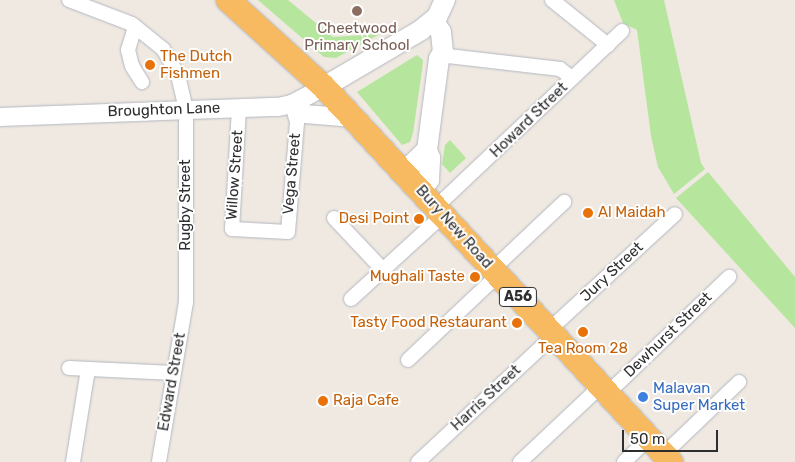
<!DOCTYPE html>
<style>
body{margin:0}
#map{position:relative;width:795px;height:462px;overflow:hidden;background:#efe9e1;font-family:Rubik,sans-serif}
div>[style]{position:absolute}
.green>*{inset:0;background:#b6e59e}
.roads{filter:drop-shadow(0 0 1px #b4b7c1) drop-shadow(0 0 1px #b4b7c1)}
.minor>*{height:14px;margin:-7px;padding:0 7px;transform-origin:7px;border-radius:7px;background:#fff}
.tertiary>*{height:18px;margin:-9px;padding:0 9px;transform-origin:9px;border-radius:9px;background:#fff}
.secondary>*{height:20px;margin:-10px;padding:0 10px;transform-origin:10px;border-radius:10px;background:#fff}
.trunk>*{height:24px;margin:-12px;padding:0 12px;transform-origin:12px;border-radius:12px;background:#f8ba60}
.dots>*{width:14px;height:14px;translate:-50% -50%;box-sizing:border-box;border:2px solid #fff;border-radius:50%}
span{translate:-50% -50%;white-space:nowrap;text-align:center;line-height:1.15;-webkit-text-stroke:4px #fff;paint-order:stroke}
.shield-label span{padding:1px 4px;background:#fff;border:1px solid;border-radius:4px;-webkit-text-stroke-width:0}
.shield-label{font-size:14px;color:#2e2e2e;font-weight:700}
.education-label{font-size:15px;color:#785e54}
.food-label{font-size:15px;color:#c56008}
.left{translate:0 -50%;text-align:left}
.right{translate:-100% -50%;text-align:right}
.street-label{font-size:15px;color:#2e2e2e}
.shop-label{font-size:15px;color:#366cbe}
.scale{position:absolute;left:622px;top:430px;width:96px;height:22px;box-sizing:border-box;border:2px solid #2e2e2e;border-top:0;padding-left:6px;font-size:15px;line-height:18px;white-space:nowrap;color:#2e2e2e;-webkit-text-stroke:4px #fff;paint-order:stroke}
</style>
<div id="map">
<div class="green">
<div style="clip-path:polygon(258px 0,288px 0,333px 37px,380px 34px,336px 58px,324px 57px)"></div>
<div style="clip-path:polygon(614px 0,664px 0,701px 163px,705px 169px,674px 194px,658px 167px,651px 136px,637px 30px,623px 23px)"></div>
<div style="clip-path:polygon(417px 55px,423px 60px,422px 70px,413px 133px,410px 142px,402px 145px,357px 92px)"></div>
<div style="clip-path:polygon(450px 140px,466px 158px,450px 173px,442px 164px,445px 145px)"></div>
<div style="clip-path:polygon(708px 172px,795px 277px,795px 328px,676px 198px)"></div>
</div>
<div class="roads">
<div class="minor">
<div style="left:69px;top:0;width:67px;rotate:20.9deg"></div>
<div style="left:132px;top:24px;width:40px;rotate:39deg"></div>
<div style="left:163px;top:49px;width:30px;rotate:60deg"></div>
<div style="left:178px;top:75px;width:35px;rotate:77deg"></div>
<div style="left:186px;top:109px;width:193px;rotate:90deg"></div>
<div style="left:186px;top:302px;width:162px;rotate:99.6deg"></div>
<div style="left:552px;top:0;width:72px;rotate:38.8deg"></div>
<div style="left:135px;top:27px;width:24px;rotate:107deg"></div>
<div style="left:128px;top:50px;width:16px;rotate:76deg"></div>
<div style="left:132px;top:66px;width:19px;rotate:58deg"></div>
<div style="left:439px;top:59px;width:9px;rotate:-18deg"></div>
<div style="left:448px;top:56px;width:113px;rotate:6.6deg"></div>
<div style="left:560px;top:69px;width:15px;rotate:37deg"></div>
<div style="left:239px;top:108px;width:121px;rotate:93.3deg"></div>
<div style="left:232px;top:229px;width:56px;rotate:3.1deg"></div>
<div style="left:288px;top:232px;width:110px;rotate:-85.3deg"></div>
<div style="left:297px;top:122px;width:19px;rotate:-106deg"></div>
<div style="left:436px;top:207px;width:256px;rotate:-43.4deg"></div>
<div style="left:334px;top:218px;width:71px;rotate:46.7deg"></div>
<div style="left:493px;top:269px;width:98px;rotate:-43.3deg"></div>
<div style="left:351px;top:299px;width:125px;rotate:-42.4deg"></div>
<div style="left:549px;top:330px;width:171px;rotate:-42.6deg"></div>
<div style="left:408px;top:360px;width:124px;rotate:-43.4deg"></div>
<div style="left:69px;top:368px;width:105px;rotate:2.7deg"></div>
<div style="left:608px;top:393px;width:168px;rotate:-43.8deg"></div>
<div style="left:664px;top:454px;width:104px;rotate:-43.8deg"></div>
<div style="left:73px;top:462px;width:94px;rotate:-80.8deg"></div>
<div style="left:418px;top:462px;width:186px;rotate:-43deg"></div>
<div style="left:520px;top:462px;width:110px;rotate:-43.2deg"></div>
<div style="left:624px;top:462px;width:35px;rotate:-44deg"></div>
</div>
<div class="tertiary">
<div style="left:292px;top:104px;width:16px;rotate:38deg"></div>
<div style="left:305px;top:114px;width:49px;rotate:4.7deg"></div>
<div style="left:0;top:117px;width:278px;rotate:-2.1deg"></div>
<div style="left:278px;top:107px;width:14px;rotate:-12deg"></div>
<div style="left:292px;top:104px;width:36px;rotate:-28deg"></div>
</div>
<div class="secondary">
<div style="left:324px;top:87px;width:113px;rotate:-30.4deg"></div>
<div style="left:421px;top:30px;width:21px;rotate:-39deg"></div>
<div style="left:437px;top:17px;width:19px;rotate:-65deg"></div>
<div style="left:404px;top:172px;width:32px;rotate:-44deg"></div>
<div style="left:420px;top:189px;width:13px;rotate:-45deg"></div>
<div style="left:429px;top:180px;width:22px;rotate:-87deg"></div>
<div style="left:430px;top:158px;width:9px;rotate:-111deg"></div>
<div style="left:427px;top:150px;width:92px;rotate:-82.5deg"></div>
<div style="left:439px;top:59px;width:8px;rotate:-60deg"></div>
<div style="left:443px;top:52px;width:20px;rotate:-96deg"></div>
<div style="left:441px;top:32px;width:14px;rotate:-124deg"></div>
</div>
<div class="trunk">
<div style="left:228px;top:0;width:130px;rotate:42.2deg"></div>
<div style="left:324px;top:87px;width:511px;rotate:47.22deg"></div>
</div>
</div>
<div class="dots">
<div style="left:357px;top:11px;background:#8d6e63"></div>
<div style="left:150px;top:65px;background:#e8710a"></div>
<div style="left:588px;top:213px;background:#e8710a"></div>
<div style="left:419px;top:219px;background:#e8710a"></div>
<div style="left:475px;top:277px;background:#e8710a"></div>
<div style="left:517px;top:323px;background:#e8710a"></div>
<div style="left:583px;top:332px;background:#e8710a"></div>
<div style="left:643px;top:397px;background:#3f7fe0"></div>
<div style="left:323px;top:401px;background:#e8710a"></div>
</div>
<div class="shield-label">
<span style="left:518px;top:297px">A56</span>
</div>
<div class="education-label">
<span style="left:357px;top:37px">Cheetwood<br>Primary School</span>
</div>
<div class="food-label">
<span class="left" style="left:160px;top:65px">The Dutch<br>Fishmen</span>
<span class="left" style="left:598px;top:213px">Al Maidah</span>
<span class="right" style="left:409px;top:219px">Desi Point</span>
<span class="right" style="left:465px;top:277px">Mughali Taste</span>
<span class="right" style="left:507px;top:323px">Tasty Food Restaurant</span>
<span style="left:583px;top:349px">Tea Room 28</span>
<span class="left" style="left:333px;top:401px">Raja Cafe</span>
</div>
<div class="street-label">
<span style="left:164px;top:110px;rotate:-2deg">Broughton Lane</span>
<span style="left:529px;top:120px;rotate:-44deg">Howard Street</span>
<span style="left:292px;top:174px;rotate:-85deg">Vega Street</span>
<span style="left:235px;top:175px;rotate:-86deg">Willow Street</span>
<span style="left:186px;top:205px;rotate:-90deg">Rugby Street</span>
<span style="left:454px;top:227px;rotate:48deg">Bury New Road</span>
<span style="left:612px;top:272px;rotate:-43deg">Jury Street</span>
<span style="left:668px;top:335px;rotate:-44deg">Dewhurst Street</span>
<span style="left:172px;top:382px;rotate:-80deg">Edward Street</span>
<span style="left:486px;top:398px;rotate:-43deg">Harris Street</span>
</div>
<div class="shop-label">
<span class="left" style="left:653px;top:397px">Malavan<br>Super Market</span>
</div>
<div class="scale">50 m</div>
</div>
